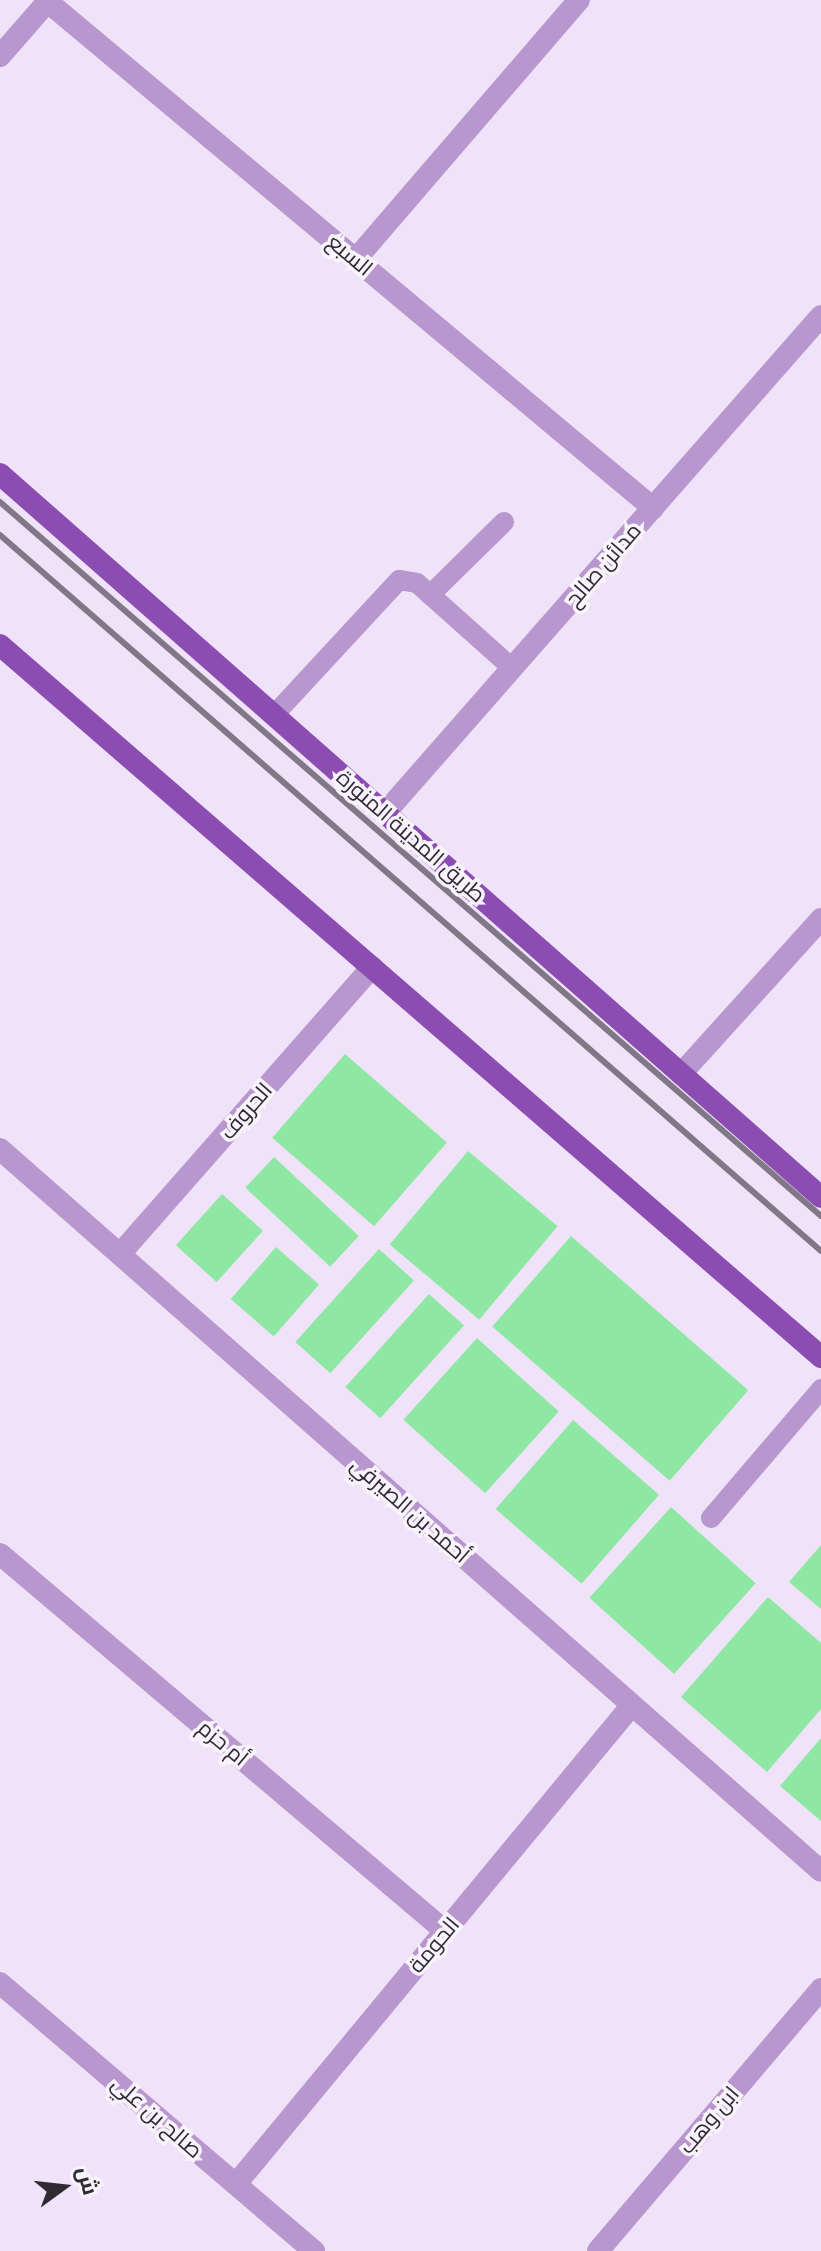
<!DOCTYPE html>
<meta charset="utf-8">
<style>
body{margin:0}
#map{position:relative;width:821px;height:2251px;overflow:hidden;background:#f0e3f9;font-family:"Roboto Condensed",Cairo,sans-serif}
div>[style]{position:absolute}
.building>*{inset:0;background:#8ee8a4;transform-origin:0 0}
.service>*{height:20px;margin:-10px;padding:0 10px;transform-origin:10px;border-radius:10px;background:#b797cd}
.minor>*{height:22px;margin:-11px;padding:0 11px;transform-origin:11px;border-radius:11px;background:#b797cd}
.primary>*{height:22px;margin:-11px;padding:0 11px;transform-origin:11px;border-radius:11px;background:#8c4db2}
.rail>*{height:6px;margin:-3px;padding:0 3px;transform-origin:3px;border-radius:3px;background:#807886}
span{translate:-50% -50%;white-space:nowrap;text-align:center;line-height:1.15;-webkit-text-stroke:7px #f9f4fc;paint-order:stroke}
.street-label{font-size:22px;color:#302b33}
.north{position:absolute;left:24px;top:2147px;width:80px;height:80px;-webkit-text-stroke:6px #f9f4fc;paint-order:stroke;rotate:75deg;font-size:22px;font-weight:700;line-height:32px;text-align:center;color:#302b33}
.north::after{content:'';display:block;margin:auto;width:28px;height:36px;background:#302b33;clip-path:polygon(50% 0,100% 100%,50% 72%,0 100%)}
</style>
<div id="map">
<div class="building">
<div style="left:345px;top:1054px;width:135px;height:111px;rotate:41deg"></div>
<div style="left:468px;top:1151px;width:117px;height:122px;rotate:40deg"></div>
<div style="left:274px;top:1157px;width:116px;height:42px;rotate:43deg"></div>
<div style="left:222px;top:1194px;width:55px;height:69px;rotate:42deg"></div>
<div style="left:571px;top:1236px;width:235px;height:120px;rotate:41deg"></div>
<div style="left:276px;top:1247px;width:57px;height:69px;rotate:41deg"></div>
<div style="left:379px;top:1249px;width:47px;height:125px;rotate:42deg"></div>
<div style="left:429px;top:1294px;width:47px;height:125px;rotate:42deg"></div>
<div style="left:477px;top:1338px;width:110px;height:110px;rotate:42deg"></div>
<div style="left:573px;top:1420px;width:114px;height:118px;rotate:41deg"></div>
<div style="left:671px;top:1507px;width:114px;height:122px;rotate:42deg"></div>
<div style="clip-path:polygon(821px 1545px,821px 1609px,789px 1582px)"></div>
<div style="clip-path:polygon(768px 1597px,821px 1643px,821px 1709px,767px 1772px,681px 1697px)"></div>
<div style="clip-path:polygon(821px 1738px,821px 1821px,780px 1786px)"></div>
</div>
<div class="service">
<div style="left:430px;top:595px;width:104px;rotate:-44.6deg"></div>
<div style="left:274px;top:715px;width:184px;rotate:-47.2deg"></div>
<div style="left:399px;top:580px;width:18px;rotate:9deg"></div>
<div style="left:417px;top:583px;width:127px;rotate:41.8deg"></div>
<div style="left:711px;top:1518px;width:170px;rotate:-49.5deg"></div>
</div>
<div class="minor">
<div style="left:48px;top:2px;width:789px;rotate:39.91deg"></div>
<div style="left:0;top:56px;width:74px;rotate:-48.8deg"></div>
<div style="left:356px;top:259px;width:342px;rotate:-49.3deg"></div>
<div style="left:385px;top:813px;width:661px;rotate:-48.74deg"></div>
<div style="left:681px;top:1074px;width:209px;rotate:-47.9deg"></div>
<div style="left:0;top:1149px;width:1093px;rotate:41.33deg"></div>
<div style="left:120px;top:1254px;width:382px;rotate:-48.7deg"></div>
<div style="left:0;top:1554px;width:583px;rotate:40.27deg"></div>
<div style="left:0;top:1983px;width:413px;rotate:40.5deg"></div>
<div style="left:236px;top:2184px;width:621px;rotate:-50.42deg"></div>
<div style="left:598px;top:2251px;width:344px;rotate:-49.6deg"></div>
</div>
<div class="primary">
<div style="left:0;top:474px;width:1094px;rotate:41.37deg"></div>
<div style="left:0;top:645px;width:1087px;rotate:40.93deg"></div>
</div>
<div class="rail">
<div style="left:0;top:502px;width:1088px;rotate:41.01deg"></div>
<div style="left:0;top:535px;width:1089px;rotate:41.09deg"></div>
</div>
<div class="street-label">
<span style="left:350px;top:255px;rotate:40deg">السبع</span>
<span style="left:603px;top:565px;rotate:-49deg">مدائن صالح</span>
<span style="left:411px;top:836px;rotate:41deg">طريق المدينة المنورة</span>
<span style="left:246px;top:1111px;rotate:-49deg">الحروف</span>
<span style="left:410px;top:1510px;rotate:41deg">أحمد بن الصيرفي</span>
<span style="left:223px;top:1743px;rotate:40deg">أم حزم</span>
<span style="left:434px;top:1945px;rotate:-50deg">الحومة</span>
<span style="left:157px;top:2117px;rotate:41deg">صالح بن علي</span>
<span style="left:709px;top:2120px;rotate:-50deg">ابن وهب</span>
</div>
<div class="north">ش</div>
</div>
